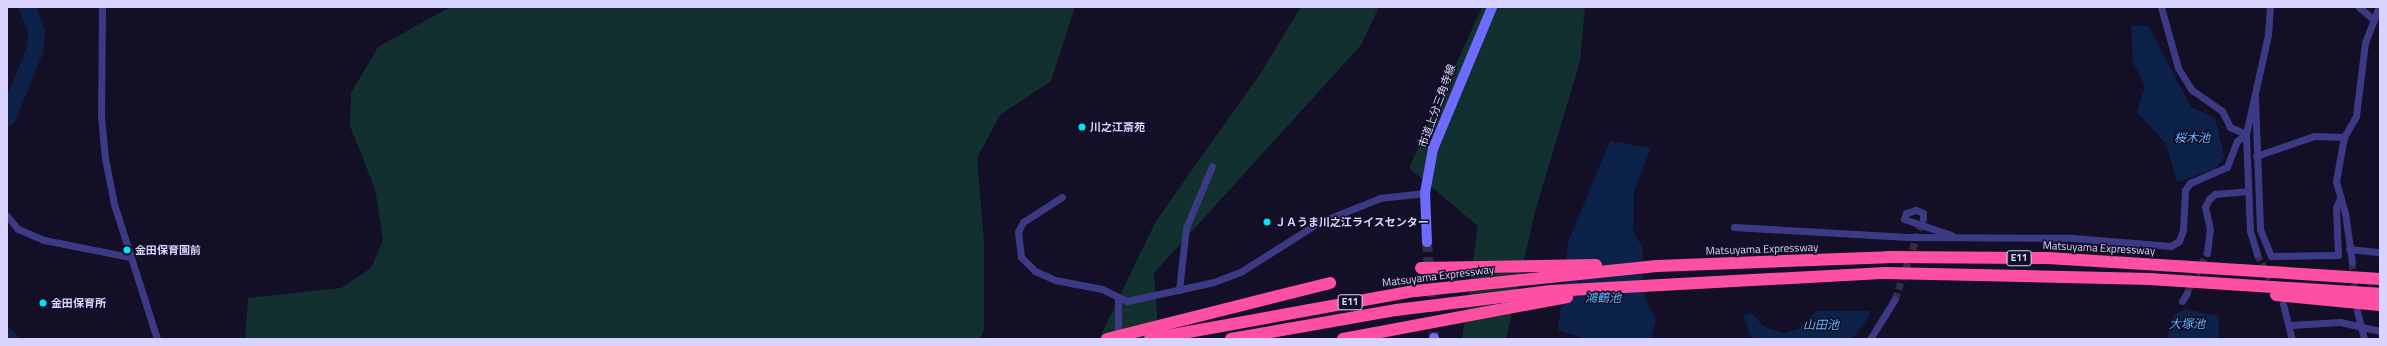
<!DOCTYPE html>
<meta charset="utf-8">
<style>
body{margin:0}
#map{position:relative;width:2387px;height:346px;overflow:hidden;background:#130f26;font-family:"Titillium Web","Noto Sans JP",sans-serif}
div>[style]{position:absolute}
.green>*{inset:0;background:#12302f}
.water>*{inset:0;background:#0c2248}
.river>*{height:17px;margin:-8.5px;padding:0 8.5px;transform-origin:8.5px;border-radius:8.5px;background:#0c2248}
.street-tunnel>*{height:7px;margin-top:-3.5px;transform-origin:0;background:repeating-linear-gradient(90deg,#312d47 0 7px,transparent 0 10.5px)}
.secondary-tunnel>*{height:10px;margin-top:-5px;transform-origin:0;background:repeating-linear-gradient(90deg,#312d47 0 10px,transparent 0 15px)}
.street>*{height:7px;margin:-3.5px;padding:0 3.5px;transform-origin:3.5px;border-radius:3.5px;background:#3d3a85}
.secondary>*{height:10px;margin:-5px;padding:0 5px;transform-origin:5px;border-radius:5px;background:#6f6bff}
.highway>*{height:12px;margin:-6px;padding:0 6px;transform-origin:6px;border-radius:6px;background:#ff4fa3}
.dots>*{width:11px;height:11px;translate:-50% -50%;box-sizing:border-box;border:2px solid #130f26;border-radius:50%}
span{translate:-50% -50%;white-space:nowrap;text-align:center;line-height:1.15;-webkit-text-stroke:3px #130f26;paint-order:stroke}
.shield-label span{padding:1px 3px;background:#130f26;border:1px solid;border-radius:3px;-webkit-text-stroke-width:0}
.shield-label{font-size:10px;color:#d9d4ff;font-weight:700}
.street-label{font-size:11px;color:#d9d4ff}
.poi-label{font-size:11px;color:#d9d4ff;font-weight:700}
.left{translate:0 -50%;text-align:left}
.water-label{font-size:12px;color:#62b6ff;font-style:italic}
.frame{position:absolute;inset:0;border:8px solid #d9d4ff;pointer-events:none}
</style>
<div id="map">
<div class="green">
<div style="clip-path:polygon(450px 7px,1075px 7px,1051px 81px,1000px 115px,977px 158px,984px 242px,984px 330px,980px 339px,245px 339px,248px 298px,341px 288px,371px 268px,383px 240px,375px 189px,350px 126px,351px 93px,378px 47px)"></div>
<div style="clip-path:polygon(1301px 7px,1379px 7px,1361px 45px,1154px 273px,1159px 339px,1099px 339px,1156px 221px,1260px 74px)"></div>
<div style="clip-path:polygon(1482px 7px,1585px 7px,1580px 61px,1535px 212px,1506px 339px,1462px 339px,1478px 226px,1409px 168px)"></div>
</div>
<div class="water">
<div style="clip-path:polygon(2148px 25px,2191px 107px,2215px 118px,2223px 151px,2224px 157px,2215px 169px,2177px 182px,2166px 144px,2137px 112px,2145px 86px,2133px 62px,2131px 26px)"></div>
<div style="clip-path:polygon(1610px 141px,1651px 148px,1634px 191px,1633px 232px,1642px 246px,1645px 298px,1656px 320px,1651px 339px,1586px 339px,1558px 330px,1568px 242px)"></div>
<div style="clip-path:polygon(2185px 309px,2219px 316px,2218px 339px,2167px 339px,2174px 315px)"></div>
<div style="clip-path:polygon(1816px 311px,1869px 311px,1870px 316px,1852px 339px,1752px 339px,1743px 315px,1752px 313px,1763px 326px,1783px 333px,1798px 329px)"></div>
</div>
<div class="river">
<div style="left:7px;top:117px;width:71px;rotate:-67.8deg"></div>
<div style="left:34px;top:51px;width:20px;rotate:-84deg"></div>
<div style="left:36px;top:31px;width:26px;rotate:-111deg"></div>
<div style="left:7px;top:336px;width:4px;rotate:56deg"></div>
</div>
<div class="street-tunnel">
<div style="left:2257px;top:254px;width:38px;rotate:63deg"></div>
<div style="left:2352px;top:262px;width:33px;rotate:85deg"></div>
<div style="left:2187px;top:293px;width:45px;rotate:-63.4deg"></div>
<div style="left:1895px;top:299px;width:85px;rotate:-70.7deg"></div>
</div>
<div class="secondary-tunnel">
<div style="left:1427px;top:242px;width:96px;rotate:85.8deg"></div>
</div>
<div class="street">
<div style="left:102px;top:7px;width:109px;rotate:90.5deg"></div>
<div style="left:101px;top:116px;width:42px;rotate:84.6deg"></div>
<div style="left:105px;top:158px;width:47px;rotate:78.9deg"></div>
<div style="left:114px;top:204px;width:142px;rotate:72.3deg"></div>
<div style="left:2161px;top:7px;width:63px;rotate:74.4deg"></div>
<div style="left:2178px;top:68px;width:26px;rotate:58deg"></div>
<div style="left:2192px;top:90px;width:37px;rotate:35deg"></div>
<div style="left:2222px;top:111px;width:18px;rotate:63deg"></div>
<div style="left:2230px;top:127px;width:17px;rotate:24deg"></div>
<div style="left:2359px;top:7px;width:20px;rotate:41deg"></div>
<div style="left:2255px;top:98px;width:131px;rotate:87.8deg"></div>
<div style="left:2260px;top:229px;width:29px;rotate:68deg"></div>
<div style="left:2271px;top:256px;width:67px;rotate:-0.9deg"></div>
<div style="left:2338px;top:255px;width:47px;rotate:-92.4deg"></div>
<div style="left:2336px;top:208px;width:11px;rotate:-68deg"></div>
<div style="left:2256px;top:156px;width:61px;rotate:-19deg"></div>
<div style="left:2314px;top:136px;width:30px;rotate:2deg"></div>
<div style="left:1062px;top:197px;width:46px;rotate:147.3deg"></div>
<div style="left:1023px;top:222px;width:11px;rotate:117deg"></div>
<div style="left:1018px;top:232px;width:25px;rotate:83deg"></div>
<div style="left:1021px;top:257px;width:20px;rotate:45deg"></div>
<div style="left:1035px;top:271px;width:22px;rotate:24deg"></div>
<div style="left:1055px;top:280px;width:48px;rotate:10.8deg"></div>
<div style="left:1102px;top:289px;width:28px;rotate:26deg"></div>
<div style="left:1127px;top:301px;width:89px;rotate:-12.3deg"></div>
<div style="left:1214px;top:282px;width:30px;rotate:-21deg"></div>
<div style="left:1242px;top:271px;width:90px;rotate:-32.3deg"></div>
<div style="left:1318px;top:223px;width:67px;rotate:-22deg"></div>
<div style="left:1380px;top:198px;width:45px;rotate:-6.3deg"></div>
<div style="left:7px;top:216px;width:17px;rotate:50deg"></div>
<div style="left:18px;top:229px;width:28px;rotate:23deg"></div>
<div style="left:44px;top:240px;width:88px;rotate:11.2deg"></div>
<div style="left:1923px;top:219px;width:6px;rotate:-90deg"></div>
<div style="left:1923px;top:213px;width:8px;rotate:-157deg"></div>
<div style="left:1916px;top:210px;width:10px;rotate:163deg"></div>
<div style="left:1906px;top:213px;width:6px;rotate:108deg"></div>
<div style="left:1904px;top:219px;width:50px;rotate:18.8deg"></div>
<div style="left:1734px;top:227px;width:174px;rotate:3.3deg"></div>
<div style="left:1908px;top:237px;width:165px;rotate:0.3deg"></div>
<div style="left:2073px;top:238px;width:98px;rotate:4.7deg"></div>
<div style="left:2171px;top:246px;width:9px;rotate:-32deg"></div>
<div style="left:2179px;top:241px;width:12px;rotate:-70deg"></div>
<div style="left:2183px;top:230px;width:40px;rotate:-87.1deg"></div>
<div style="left:2185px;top:190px;width:9px;rotate:-54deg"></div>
<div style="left:2190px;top:183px;width:40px;rotate:-23.4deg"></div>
<div style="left:2227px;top:167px;width:28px;rotate:-69deg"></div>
<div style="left:2237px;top:141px;width:11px;rotate:-38deg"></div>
<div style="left:2349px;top:249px;width:31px;rotate:6deg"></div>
<div style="left:2207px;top:253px;width:23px;rotate:-83deg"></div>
<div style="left:2210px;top:230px;width:24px;rotate:-102deg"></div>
<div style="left:2205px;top:207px;width:9px;rotate:-63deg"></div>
<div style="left:2209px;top:199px;width:8px;rotate:-40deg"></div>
<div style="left:2215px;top:194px;width:33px;rotate:-5deg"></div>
<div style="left:2257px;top:254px;width:24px;rotate:-107deg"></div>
<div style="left:2250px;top:231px;width:97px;rotate:-92.4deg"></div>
<div style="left:2246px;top:134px;width:101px;rotate:-77.5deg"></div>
<div style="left:2268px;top:35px;width:28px;rotate:-86deg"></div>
<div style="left:2352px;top:262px;width:49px;rotate:-98.1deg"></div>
<div style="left:2345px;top:213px;width:33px;rotate:-106deg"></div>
<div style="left:2336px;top:181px;width:45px;rotate:-79.7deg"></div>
<div style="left:2344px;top:137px;width:24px;rotate:-60deg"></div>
<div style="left:2356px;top:116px;width:74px;rotate:-83deg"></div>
<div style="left:2365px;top:43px;width:39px;rotate:-69deg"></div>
<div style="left:1179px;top:290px;width:62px;rotate:-83.6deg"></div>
<div style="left:1186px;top:228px;width:67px;rotate:-67.2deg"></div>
<div style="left:2182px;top:301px;width:9px;rotate:-58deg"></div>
<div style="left:2283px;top:304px;width:36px;rotate:76deg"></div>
<div style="left:2357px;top:311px;width:29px;rotate:76deg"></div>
<div style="left:2290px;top:325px;width:50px;rotate:-3.4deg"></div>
<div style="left:2340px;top:322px;width:41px;rotate:12.7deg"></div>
<div style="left:1118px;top:339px;width:42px;rotate:-90deg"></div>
<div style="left:1870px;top:339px;width:47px;rotate:-58deg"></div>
</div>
<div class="secondary">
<div style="left:1427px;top:242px;width:49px;rotate:-92.3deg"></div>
<div style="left:1425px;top:193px;width:45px;rotate:-79.7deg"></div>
<div style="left:1433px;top:149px;width:154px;rotate:-67.4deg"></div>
<div style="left:1434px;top:339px;width:1px;rotate:-90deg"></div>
</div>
<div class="highway">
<div style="left:1421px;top:268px;width:175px;rotate:-1deg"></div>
<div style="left:2276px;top:295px;width:104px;rotate:5.5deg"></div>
<div style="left:1107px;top:339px;width:230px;rotate:-14.1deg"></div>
<div style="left:1150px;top:339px;width:269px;rotate:-10.3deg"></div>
<div style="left:1415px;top:291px;width:243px;rotate:-5.9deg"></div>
<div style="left:1657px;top:266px;width:231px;rotate:-2.2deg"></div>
<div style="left:1888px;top:257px;width:160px;rotate:0.4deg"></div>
<div style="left:2048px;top:258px;width:333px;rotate:3.6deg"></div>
<div style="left:1231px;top:339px;width:168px;rotate:-10deg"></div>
<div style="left:1396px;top:310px;width:156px;rotate:-7deg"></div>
<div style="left:1551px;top:291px;width:335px;rotate:-3.1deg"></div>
<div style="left:1886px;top:273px;width:264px;rotate:1.3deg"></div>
<div style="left:2150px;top:279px;width:230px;rotate:3.7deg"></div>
<div style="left:1343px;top:339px;width:228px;rotate:-10.6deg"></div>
</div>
<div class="dots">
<div style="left:1082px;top:127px;background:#00e5ff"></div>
<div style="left:1267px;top:222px;background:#00e5ff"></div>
<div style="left:127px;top:250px;background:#00e5ff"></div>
<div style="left:43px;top:303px;background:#00e5ff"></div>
</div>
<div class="shield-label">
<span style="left:2019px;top:258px">E11</span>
<span style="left:1350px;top:302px">E11</span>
</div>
<div class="street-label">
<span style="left:1437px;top:106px;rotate:-70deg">市道上分三角寺線</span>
<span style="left:2099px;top:248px;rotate:3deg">Matsuyama Expressway</span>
<span style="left:1762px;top:249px;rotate:-2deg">Matsuyama Expressway</span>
<span style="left:1438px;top:276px;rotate:-7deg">Matsuyama Expressway</span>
</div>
<div class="poi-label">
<span class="left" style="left:1090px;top:127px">川之江斎苑</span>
<span class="left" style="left:1275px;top:222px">ＪＡうま川之江ライスセンター</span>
<span class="left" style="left:135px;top:250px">金田保育園前</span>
<span class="left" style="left:51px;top:303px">金田保育所</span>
</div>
<div class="water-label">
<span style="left:2192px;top:138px">桜木池</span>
<span style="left:1603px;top:298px">鴻鶴池</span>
<span style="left:2187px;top:324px">大塚池</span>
<span style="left:1821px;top:325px">山田池</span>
</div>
<div class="frame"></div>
</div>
